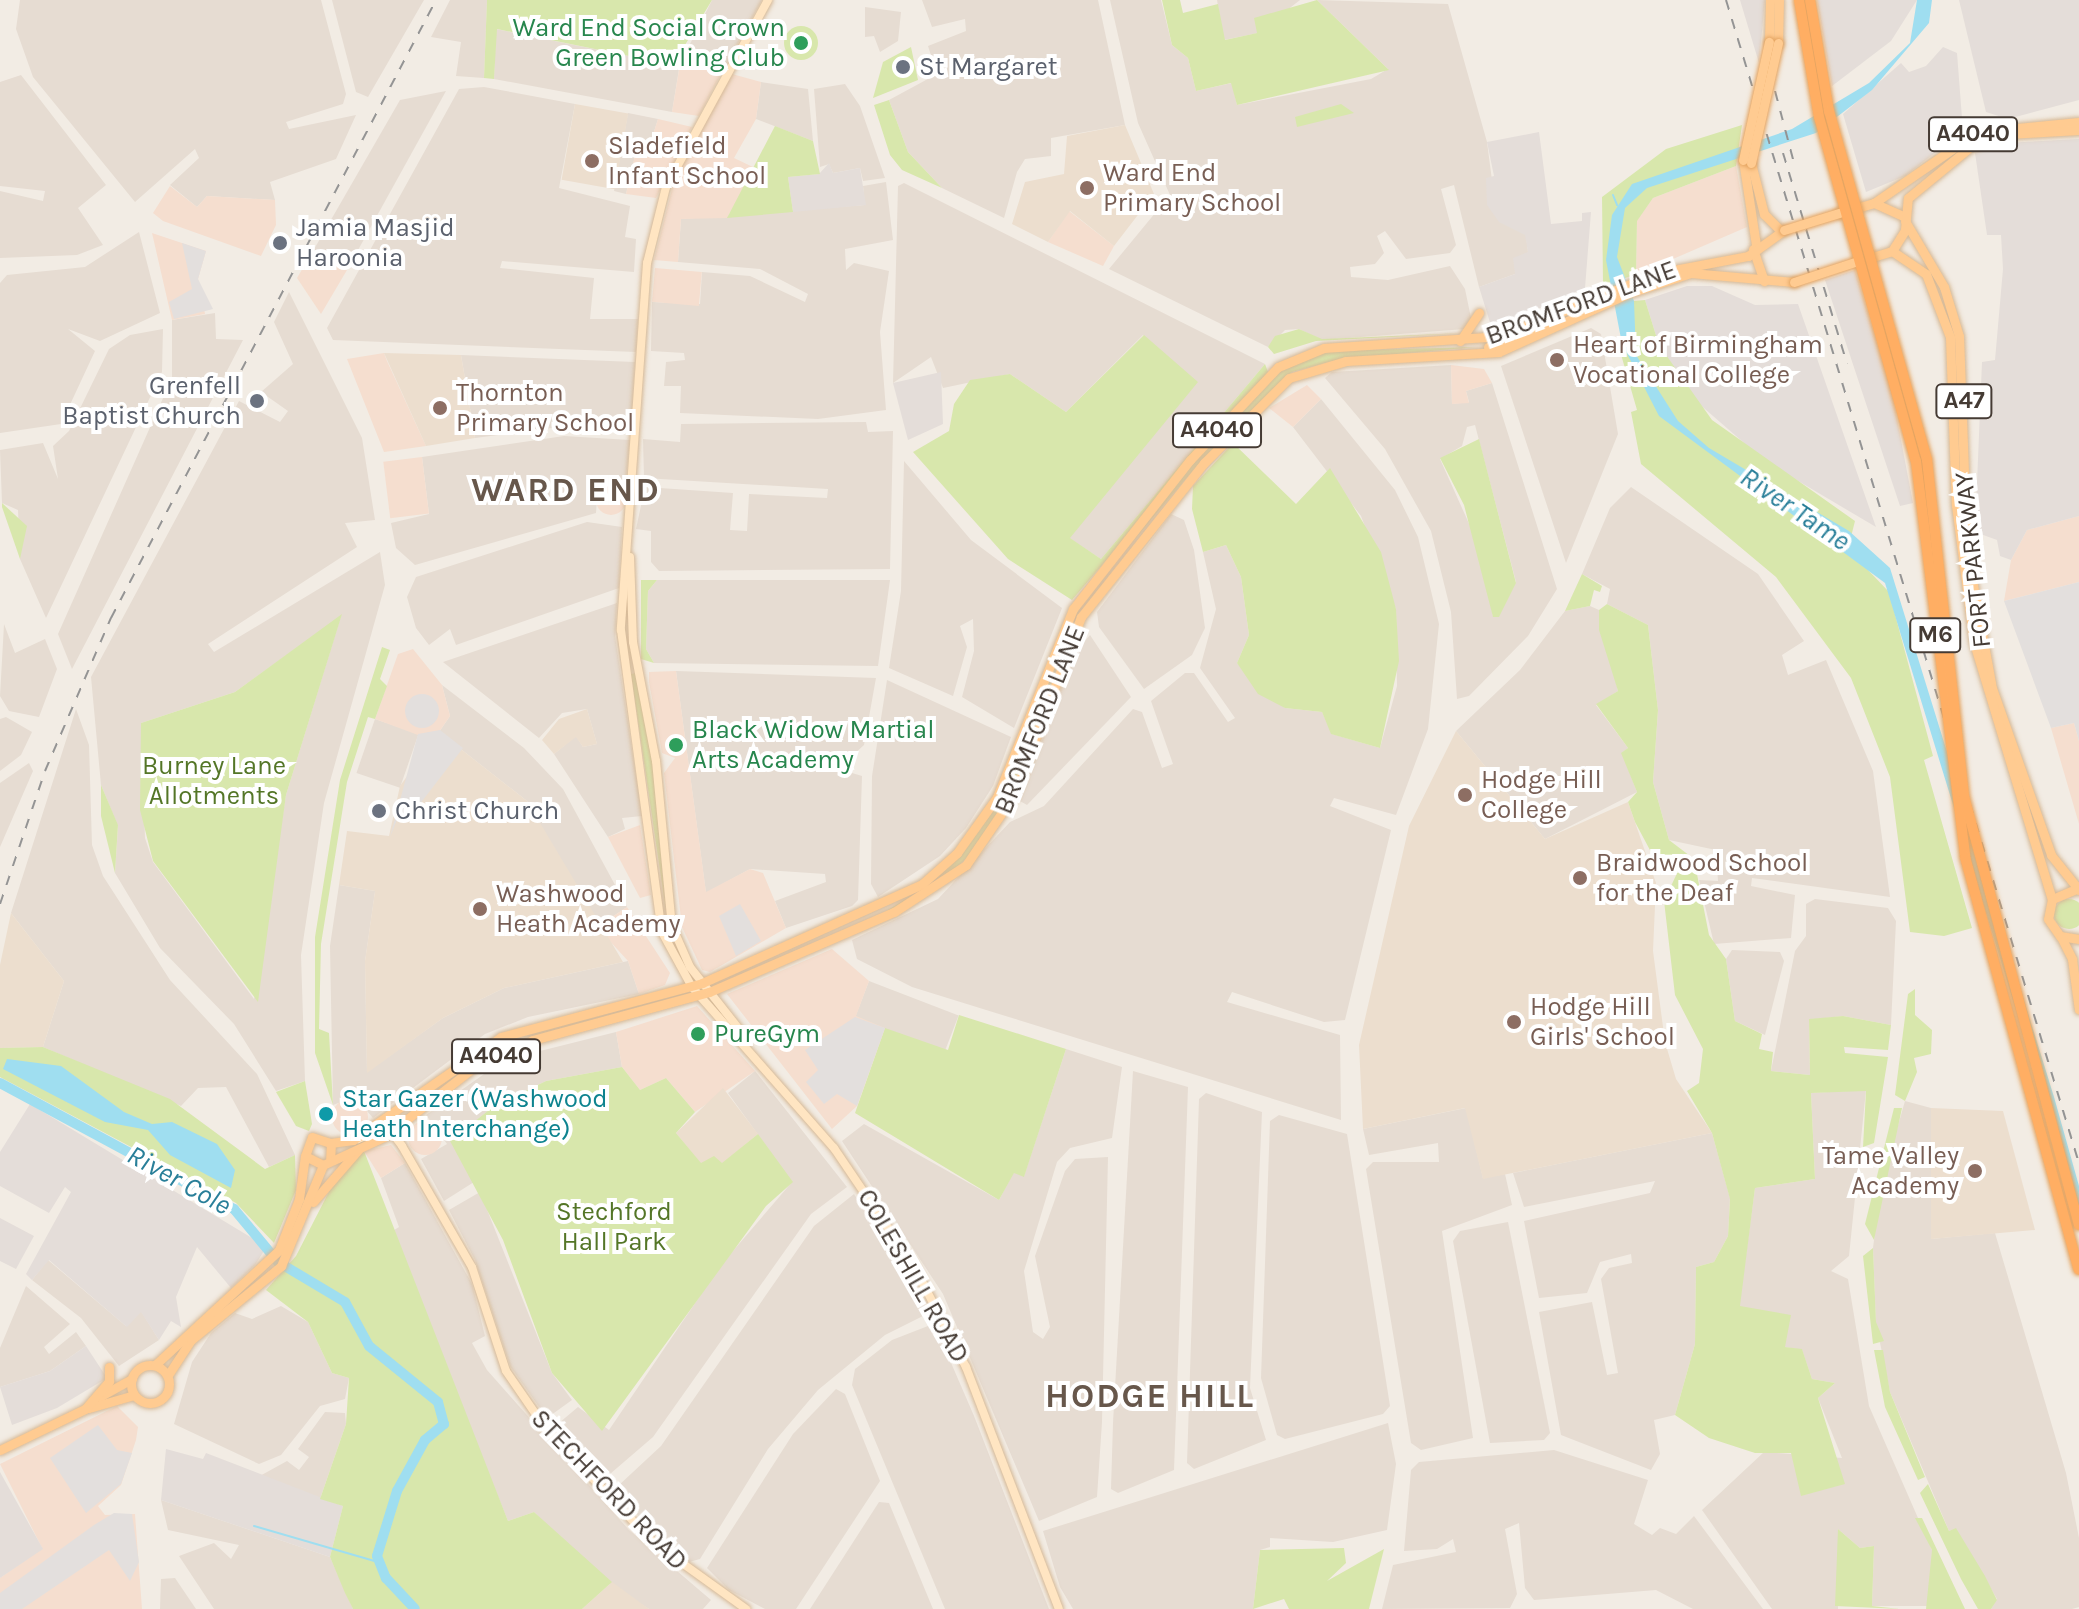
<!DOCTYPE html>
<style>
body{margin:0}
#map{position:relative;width:2079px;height:1609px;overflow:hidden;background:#f2ece4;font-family:Karla,sans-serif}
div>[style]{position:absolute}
.residential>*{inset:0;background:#e6dcd2;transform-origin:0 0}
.commercial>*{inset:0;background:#f5decf;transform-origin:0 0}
.round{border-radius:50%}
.industrial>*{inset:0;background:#e4ddd9}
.education>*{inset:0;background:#ecdece;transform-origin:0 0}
.green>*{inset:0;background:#d8e7ac}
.parking>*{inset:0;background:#e3dfdd}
.water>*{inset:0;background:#9fdef0}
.stream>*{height:2px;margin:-1px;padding:0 1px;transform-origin:1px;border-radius:1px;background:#9fdef0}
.river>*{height:10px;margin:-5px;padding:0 5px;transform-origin:5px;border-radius:5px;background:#9fdef0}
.roads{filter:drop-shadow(0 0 2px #d6b996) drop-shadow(0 0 2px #d6b996)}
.secondary>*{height:8px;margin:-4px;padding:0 4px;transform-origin:4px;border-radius:4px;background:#ffe5c2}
.primary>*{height:9px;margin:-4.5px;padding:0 4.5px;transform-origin:4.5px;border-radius:4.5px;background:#ffcb91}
.primary>.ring{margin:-4.5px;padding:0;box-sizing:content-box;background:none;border:9px solid #ffcb91;border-radius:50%}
.rail>*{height:2px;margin-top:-1px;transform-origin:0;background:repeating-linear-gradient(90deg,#949494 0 10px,transparent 0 20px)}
.bridges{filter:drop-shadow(0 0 2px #e4a461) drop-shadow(0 0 2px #e4a461)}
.primary-bridge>*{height:9px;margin:-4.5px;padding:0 4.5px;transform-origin:4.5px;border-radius:4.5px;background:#ffcb91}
.motorway-bridge>*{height:10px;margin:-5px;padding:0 5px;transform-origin:5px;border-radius:5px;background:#ffae63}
.dots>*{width:22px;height:22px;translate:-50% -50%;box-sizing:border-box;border:4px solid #fff;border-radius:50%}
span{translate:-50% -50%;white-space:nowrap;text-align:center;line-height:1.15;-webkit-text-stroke:8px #fff;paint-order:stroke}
.shield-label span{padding:2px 6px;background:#fff;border:2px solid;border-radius:6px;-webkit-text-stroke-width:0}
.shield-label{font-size:24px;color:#453b34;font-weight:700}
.leisure-label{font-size:26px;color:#27864d}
.right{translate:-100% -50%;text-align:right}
.left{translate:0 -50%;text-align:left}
.worship-label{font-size:26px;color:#5b616d}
.education-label{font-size:26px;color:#785e54}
.street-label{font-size:26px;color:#453b34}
.park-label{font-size:26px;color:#547627}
.culture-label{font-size:26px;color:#0d838f}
.water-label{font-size:28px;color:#297f99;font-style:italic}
.district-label{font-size:34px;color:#67574b;font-weight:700;letter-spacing:2px}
</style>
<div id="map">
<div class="residential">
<div style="clip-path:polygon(20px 0,321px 0,346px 94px,343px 104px,286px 122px,289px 129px,356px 115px,336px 159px,270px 182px,275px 200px,207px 196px,197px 207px,170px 185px,199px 158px,195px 149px,135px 202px,33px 77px,16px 29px)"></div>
<div style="clip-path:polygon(332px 0,424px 0,368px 97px,356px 92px)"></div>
<div style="clip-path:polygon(450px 0,487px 0,484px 78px,456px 76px,461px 42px,431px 37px)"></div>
<div style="clip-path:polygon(712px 0,762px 0,722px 72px,686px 52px)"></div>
<div style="clip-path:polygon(922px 0,1098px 0,1125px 125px,1051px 138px,1051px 156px,1025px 159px,1017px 172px,1004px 218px,942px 188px,908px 152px,889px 100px,937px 74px,928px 46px,966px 31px,965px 19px,932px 27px)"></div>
<div style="clip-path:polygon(1110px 0,1161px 0,1172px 45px,1188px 58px,1196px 91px,1232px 83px,1237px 105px,1371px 79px,1388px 69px,1317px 0,1448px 4px,1487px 142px,1496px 211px,1526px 235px,1528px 252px,1515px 274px,1479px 287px,1454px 185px,1441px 189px,1456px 245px,1450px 253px,1406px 259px,1385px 231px,1377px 236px,1384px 253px,1375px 264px,1350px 267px,1351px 277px,1388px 280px,1450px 266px,1465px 289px,1471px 318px,1465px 329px,1322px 340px,1299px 329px,1285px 330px,1268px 347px,1109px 269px,1170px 195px,1138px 123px)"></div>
<div style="clip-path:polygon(1217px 0,1300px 0,1258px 33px,1224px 40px)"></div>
<div style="clip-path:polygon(865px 7px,901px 12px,898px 41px,880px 52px,874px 36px,865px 37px)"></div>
<div style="clip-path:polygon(496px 29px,673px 65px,679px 69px,672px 112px,494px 79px)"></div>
<div style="clip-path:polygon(21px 75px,106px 185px,78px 208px,103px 245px,77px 255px,0 258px,0 191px,43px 201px,45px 191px,0 186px,0 82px)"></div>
<div style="clip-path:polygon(761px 82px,808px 89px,813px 141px,756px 119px)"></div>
<div style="clip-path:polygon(845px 84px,860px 106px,885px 178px,863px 181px,860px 168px,833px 173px,829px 164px,820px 167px,814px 89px)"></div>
<div style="clip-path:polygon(484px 87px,575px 104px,559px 188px,630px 206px,625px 237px,636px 239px,634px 272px,502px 261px,500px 268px,594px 278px,590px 319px,638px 319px,636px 352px,333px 340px,327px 328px,459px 89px)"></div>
<div style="clip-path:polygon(446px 91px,347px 270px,313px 251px,400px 100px)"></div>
<div style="clip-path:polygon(628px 113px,658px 119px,648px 151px,635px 156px,626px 194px,614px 191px)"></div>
<div style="clip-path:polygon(886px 182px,893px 240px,845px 249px,846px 270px,854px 263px,889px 271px,880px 332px,886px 410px,818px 419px,680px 413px,681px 386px,664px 386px,666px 362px,685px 360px,684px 353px,651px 351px,652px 302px,700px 304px,702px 272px,750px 276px,805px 302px,808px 294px,760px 269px,678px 262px,681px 219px,865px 205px,863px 186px)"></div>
<div style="clip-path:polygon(904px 183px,1265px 364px,1101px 559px,1069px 538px,1130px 462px,1160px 350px,1143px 335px,1066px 412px,1010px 374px,943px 388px,931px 357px,893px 383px,898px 186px)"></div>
<div style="clip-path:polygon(139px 232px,160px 313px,100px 341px,68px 329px,95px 351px,61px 424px,0 433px,0 283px,7px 275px,85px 267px)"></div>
<div style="clip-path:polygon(evenodd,289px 292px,362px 438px,375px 520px,345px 523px,357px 547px,208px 644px,214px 652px,380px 552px,385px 585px,324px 803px,301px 955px,305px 1081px,276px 1091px,234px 1024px,160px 948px,115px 873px,118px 826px,101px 785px,91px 677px,239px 401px,280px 422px,288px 411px,261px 392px,293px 364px,274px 322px,289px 292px,341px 616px,286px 795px,254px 999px,153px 862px,145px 838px,141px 723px,235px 692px,341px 616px)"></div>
<div style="clip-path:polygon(215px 313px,216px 339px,243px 340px,72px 669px,58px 634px,172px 378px,172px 320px)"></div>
<div style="clip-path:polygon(1591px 328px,1601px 334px,1618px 434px,1566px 563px,1501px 366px)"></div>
<div style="clip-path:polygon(163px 329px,162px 372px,46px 618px,20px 559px,18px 510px,2px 503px,0 450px,43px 443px,58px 479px,53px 446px,69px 431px,109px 349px,130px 335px)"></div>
<div style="clip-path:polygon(461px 355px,635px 362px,631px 428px,574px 425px,475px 438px)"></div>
<div style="clip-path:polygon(evenodd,1451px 365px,1452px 404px,1469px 402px,1466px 391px,1492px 383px,1557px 589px,1528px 636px,1469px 696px,1457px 699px,1451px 612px,1431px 531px,1385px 449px,1325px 378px,1332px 372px,1451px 365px,1475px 425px,1516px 582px,1493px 616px,1475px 537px,1440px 459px,1462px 446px,1467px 427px,1475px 425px)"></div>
<div style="clip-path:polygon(1321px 399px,1395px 490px,1418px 537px,1439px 624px,1428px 729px,1396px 815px,1334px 798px,1330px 806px,1391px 830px,1345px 1020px,1324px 1022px,1232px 992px,1227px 1002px,1340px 1035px,1341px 1120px,912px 987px,857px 959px,852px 940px,938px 899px,1010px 822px,1044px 806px,1133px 709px,1142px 712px,1162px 768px,1173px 764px,1151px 701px,1185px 673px,1194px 673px,1228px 722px,1235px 718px,1200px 668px,1216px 609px,1203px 552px,1226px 545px,1241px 577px,1249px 635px,1237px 663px,1285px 708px,1322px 712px,1332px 734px,1380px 748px,1397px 686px,1396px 609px,1361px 516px,1293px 427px)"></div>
<div style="clip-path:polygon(866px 422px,868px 432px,893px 431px,890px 569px,659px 571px,651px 562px,651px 531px,636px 529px,645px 487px,733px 493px,730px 530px,747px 531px,749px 494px,827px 498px,828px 489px,644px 478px,643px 439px,680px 442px,681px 424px)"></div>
<div style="clip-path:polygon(564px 436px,630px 440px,625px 488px,598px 486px,596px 513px,415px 565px,396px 548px,391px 523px,429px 514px,422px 457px)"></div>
<div style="clip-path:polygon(904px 461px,971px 540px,1062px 608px,1014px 728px,962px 697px,974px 651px,973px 619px,960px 626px,967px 647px,953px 696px,889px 668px,901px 591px)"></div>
<div style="clip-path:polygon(1631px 487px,1758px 574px,1804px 641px,1782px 655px,1788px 675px,1826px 660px,1873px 771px,1890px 897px,1752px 878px,1751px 886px,1795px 895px,1791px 938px,1714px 944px,1699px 880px,1718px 881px,1716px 850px,1669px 840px,1653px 782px,1658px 710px,1648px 625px,1607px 604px,1610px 589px,1582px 574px,1610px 508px)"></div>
<div style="clip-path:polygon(1171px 514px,1184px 520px,1194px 550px,1205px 628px,1192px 655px,1144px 689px,1099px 627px,1097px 612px)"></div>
<div style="clip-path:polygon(587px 522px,622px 527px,619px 588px,456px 645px,450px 629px,429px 645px,416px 628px,407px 597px,416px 577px)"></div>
<div style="clip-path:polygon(657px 580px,890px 580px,878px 666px,654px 663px,646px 649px,648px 591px)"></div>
<div style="clip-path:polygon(617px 603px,615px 636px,642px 816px,622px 818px,625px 829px,608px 837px,554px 754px,576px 736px,583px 747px,597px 744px,587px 709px,562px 713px,539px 738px,443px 662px)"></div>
<div style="clip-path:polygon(1590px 606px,1599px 610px,1618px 691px,1596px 705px,1628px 748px,1622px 753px,1637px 792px,1545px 839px,1456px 731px,1520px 670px,1565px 611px)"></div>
<div style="clip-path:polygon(4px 624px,15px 653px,45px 639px,57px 669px,39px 717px,9px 711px,0 696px)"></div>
<div style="clip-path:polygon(1090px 635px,1131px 697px,1027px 805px,1020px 801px,1073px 655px)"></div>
<div style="clip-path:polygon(676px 671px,876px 678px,864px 745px,852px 756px,831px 756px,832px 767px,862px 776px,858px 900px,852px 906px,786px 928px,775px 901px,826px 882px,825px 874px,750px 869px,706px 893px)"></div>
<div style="clip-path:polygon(887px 680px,1011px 737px,993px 786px,966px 828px,940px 856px,878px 897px,871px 884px,872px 776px)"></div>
<div style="clip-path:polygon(442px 685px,524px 748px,563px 789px,627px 907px,597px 927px,527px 801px,439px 732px,450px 716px)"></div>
<div style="clip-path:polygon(76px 709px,89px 745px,92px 845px,103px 876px,170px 980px,257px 1074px,295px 1155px,269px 1167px,226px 1087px,198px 1088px,181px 1106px,43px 1047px,64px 981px,11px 913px)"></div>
<div style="clip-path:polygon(6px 717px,32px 732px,21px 755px,0 771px,0 719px)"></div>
<div style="left:375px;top:719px;width:46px;height:57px;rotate:19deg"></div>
<div style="clip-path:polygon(29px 763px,33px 771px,0 847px,0 783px)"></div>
<div style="clip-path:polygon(339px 885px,375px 891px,365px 961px,367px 1072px,443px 1018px,504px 988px,628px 961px,639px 994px,528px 1017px,485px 1034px,373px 1118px,355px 1097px,333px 1105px,330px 946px)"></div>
<div style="clip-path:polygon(1815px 899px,1888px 908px,1896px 921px,1891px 1025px,1843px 1016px,1809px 1020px,1810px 1075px,1771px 1071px,1795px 951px,1806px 936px,1806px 904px)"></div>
<div style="clip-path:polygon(1732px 950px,1780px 952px,1784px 961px,1765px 1035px,1735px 1021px,1726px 959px)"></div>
<div style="left:869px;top:981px;width:96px;height:39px;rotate:21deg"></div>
<div style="clip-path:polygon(616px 1032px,622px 1067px,546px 1081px,494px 1106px,451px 1141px,474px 1182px,444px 1201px,421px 1159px,447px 1144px,426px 1115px,504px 1060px)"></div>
<div style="clip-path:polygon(1066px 1049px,1122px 1067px,1112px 1138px,1070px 1148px,1057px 1162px,1024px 1271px,1033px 1332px,1043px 1339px,1050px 1327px,1035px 1256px,1065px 1171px,1075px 1159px,1108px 1157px,1102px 1422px,1097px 1497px,1039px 1521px,943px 1294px,842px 1141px,864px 1124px,999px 1200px,1014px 1172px,1024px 1176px)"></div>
<div style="clip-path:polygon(755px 1071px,847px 1187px,811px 1214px,653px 1437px,603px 1480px,558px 1432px,559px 1423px,578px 1407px,609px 1430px,721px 1265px,792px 1182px,728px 1093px)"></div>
<div style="clip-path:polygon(1133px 1071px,1188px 1087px,1174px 1470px,1118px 1493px,1111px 1489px,1113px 1423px)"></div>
<div style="clip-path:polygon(1866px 1090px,1849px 1256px,1831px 1271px,1848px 1279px,1869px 1406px,1932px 1550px,1931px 1606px,1872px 1606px,1874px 1546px,1860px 1548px,1838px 1529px,1838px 1609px,1772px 1609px,1702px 1510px,1764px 1452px,1842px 1458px,1818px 1398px,1835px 1383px,1812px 1379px,1802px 1350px,1785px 1347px,1739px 1306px,1755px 1188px,1815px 1179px,1811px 1093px)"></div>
<div style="clip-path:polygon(1206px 1093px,1262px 1112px,1250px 1388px,1266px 1440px,1194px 1469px,1187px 1463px,1199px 1099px)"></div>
<div style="clip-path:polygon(1905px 1101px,1931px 1108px,1931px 1239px,1995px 1233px,2066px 1473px,2079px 1538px,2079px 1607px,2072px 1609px,1991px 1609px,1997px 1599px,1956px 1529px,1949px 1531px,1890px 1392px,1876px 1323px,1873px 1248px,1881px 1185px)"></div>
<div style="clip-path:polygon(1466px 1108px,1483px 1178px,1505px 1174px,1512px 1205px,1442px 1231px,1473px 1438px,1421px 1450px,1411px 1443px,1366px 1169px,1373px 1162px,1439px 1162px,1438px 1143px,1369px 1155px,1363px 1129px)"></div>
<div style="clip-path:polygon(1279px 1115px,1347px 1134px,1390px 1406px,1383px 1414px,1285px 1439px,1277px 1435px,1261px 1378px,1270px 1121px)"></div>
<div style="clip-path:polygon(1712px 1133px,1730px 1198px,1728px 1236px,1714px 1262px,1696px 1267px,1695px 1344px,1675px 1415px,1654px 1420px,1660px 1454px,1651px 1470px,1561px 1435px,1539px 1312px,1592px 1302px,1607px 1375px,1618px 1373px,1601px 1279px,1609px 1268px,1632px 1263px,1631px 1254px,1600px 1262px,1587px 1293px,1539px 1298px,1524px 1221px,1650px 1193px,1655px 1181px,1524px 1207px,1513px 1173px)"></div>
<div style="clip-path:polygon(405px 1163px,472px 1284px,485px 1336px,472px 1343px,487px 1370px,629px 1530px,711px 1600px,703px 1609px,649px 1609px,603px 1580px,534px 1512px,508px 1521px,391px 1232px,399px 1227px,381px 1178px)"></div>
<div style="clip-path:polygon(480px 1192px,552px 1373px,572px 1400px,547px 1418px,510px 1366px,475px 1260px,449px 1210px)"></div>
<div style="clip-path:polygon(854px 1194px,925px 1304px,925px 1315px,885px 1335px,818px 1390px,768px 1449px,700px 1559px,689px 1562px,620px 1499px,618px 1486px,661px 1446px,814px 1226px)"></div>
<div style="clip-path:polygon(1508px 1222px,1550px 1433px,1544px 1440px,1490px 1443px,1453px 1241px,1460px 1231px)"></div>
<div style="clip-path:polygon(48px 1260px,126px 1326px,141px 1311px,159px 1340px,119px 1366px,81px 1318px,32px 1280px)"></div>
<div style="clip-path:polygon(26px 1286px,70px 1324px,44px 1347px,49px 1354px,76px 1332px,86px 1346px,50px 1371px,0 1387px,0 1348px)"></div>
<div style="clip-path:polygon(281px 1306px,308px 1322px,332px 1373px,349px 1378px,345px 1399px,320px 1406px,281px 1455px,259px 1464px,174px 1424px,192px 1362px,211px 1333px,235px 1313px,252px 1319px)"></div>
<div style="clip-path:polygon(928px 1326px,936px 1328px,974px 1416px,1049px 1609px,945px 1609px,852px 1385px,855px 1369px,892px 1340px)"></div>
<div style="clip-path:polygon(836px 1389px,845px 1394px,880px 1481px,796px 1609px,765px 1609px,729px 1590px,707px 1568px,793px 1434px)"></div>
<div style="clip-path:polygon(325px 1412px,345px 1413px,346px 1424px,320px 1499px,258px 1477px,287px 1461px,299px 1470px,309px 1457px,298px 1449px)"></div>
<div style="clip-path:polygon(1388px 1423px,1396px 1464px,1387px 1530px,1333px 1542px,1270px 1538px,1270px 1547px,1260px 1550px,1253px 1609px,1073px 1609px,1060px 1587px,1043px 1531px)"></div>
<div style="clip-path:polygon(1554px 1450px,1648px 1480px,1634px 1524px,1652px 1535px,1660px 1528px,1676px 1534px,1694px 1516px,1763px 1609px,1693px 1609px,1656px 1590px,1534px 1600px,1525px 1588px,1519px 1523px,1505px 1529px,1517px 1594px,1510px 1608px,1382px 1609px,1393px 1565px,1456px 1552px,1453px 1539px,1437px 1549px,1404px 1551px,1411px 1470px,1419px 1462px)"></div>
<div style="clip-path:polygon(161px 1500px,330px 1557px,353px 1609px,214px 1609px,179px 1556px,214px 1543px,231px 1559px,239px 1545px,168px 1530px)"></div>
<div style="clip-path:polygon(879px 1502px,889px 1503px,933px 1609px,810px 1609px)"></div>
<div style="clip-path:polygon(175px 1578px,196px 1609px,160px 1609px,161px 1579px)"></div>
</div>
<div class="commercial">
<div style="clip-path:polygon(686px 52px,722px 72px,699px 116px,672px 112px,679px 70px,673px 65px)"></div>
<div style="clip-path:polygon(732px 74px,761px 82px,756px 119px,734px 158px,755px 168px,727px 218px,681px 219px,678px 262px,654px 260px,674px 181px)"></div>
<div style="clip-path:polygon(658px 119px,692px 127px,656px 198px,626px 194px,635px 155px,648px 151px)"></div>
<div style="clip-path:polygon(1736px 166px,1747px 227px,1636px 275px,1637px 220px,1653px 198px)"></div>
<div style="clip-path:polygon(170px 186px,197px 207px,207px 196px,275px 200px,276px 225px,261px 256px,163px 221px,153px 213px)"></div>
<div style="clip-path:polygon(1069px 211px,1114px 246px,1103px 266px,1048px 242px)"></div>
<div style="clip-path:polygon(152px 233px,206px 251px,198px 279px,205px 314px,172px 320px)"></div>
<div style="clip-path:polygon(313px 251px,347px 270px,321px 314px,297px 278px)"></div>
<div style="left:655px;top:268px;width:47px;height:34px;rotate:5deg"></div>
<div style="clip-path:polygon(384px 353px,387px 361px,426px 446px,384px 452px,347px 359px)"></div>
<div style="clip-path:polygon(1451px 365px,1484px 369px,1492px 383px,1466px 391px,1469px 403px,1452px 404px)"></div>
<div style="clip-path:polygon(1307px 385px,1321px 399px,1293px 427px,1269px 408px)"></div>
<div style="left:422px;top:457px;width:57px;height:39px;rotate:83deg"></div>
<div class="round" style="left:596px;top:485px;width:30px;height:30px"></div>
<div style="clip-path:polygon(2079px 516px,2079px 582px,2004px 601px,2011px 560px,2027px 530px)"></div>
<div style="clip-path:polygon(413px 649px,442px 685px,450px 716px,439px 732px,418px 735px,375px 719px,398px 654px)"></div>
<div style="clip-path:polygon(676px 671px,706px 892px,750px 869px,763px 873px,786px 928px,710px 972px,702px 970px,682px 927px,664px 773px,675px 758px,662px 753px,649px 682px,649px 672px)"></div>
<div style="clip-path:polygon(2074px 723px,2079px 741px,2079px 824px,2051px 728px)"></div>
<div style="clip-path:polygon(640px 825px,651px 895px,640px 898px,608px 837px)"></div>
<div style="clip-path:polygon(627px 907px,670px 973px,665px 985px,639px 994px,628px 961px,597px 927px)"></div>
<div style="clip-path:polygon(832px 949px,869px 981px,856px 1016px,885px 1028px,857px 1106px,832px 1129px,727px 994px)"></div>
<div style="clip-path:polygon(697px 1006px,755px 1071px,695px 1112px,666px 1078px,640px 1090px,622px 1067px,616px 1032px)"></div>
<div class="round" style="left:332px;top:1099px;width:36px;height:36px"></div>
<div class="round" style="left:408px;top:1121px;width:34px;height:34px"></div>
<div style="clip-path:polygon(391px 1145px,405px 1163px,381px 1178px,364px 1151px)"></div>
<div style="clip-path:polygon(117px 1406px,138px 1427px,136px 1440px,121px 1485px,98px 1506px,105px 1515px,135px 1514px,142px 1609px,0 1609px,0 1578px,42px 1548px,0 1464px)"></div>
</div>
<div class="industrial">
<div style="clip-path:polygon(1740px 0,1765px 0,1759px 63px)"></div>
<div style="clip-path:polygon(1817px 0,1917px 0,1891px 41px,1832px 86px)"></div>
<div style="clip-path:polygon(1959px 0,2079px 0,2079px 100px,2008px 119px,1986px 112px)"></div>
<div style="clip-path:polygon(1943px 47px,1957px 53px,1963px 131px,1905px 176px,1866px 192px,1843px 114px,1901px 63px,1909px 72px,1926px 66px)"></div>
<div style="clip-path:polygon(1539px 132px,1551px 224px,1582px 221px,1582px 213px,1591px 212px,1585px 288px,1492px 329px,1479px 287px,1515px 274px,1513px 258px,1528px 252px,1525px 235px,1499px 222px,1487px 205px,1486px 178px,1494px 176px,1487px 142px)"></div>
<div style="clip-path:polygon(2079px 139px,2079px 516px,2027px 530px,2011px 560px,2000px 556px,1997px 540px,1975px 532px,1982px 362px,1995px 360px,2003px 269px,2001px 235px,1987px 235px,1975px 153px,2004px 143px)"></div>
<div style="clip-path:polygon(829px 163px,833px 173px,860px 168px,866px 205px,793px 212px,788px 177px,819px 174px)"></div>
<div style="clip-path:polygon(1855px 270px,1892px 393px,1913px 503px,1900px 506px,1825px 280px)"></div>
<div style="clip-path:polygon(1687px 286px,1712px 286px,1755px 305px,1798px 304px,1876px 527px,1766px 462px,1690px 396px,1659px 345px,1645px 300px)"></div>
<div style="clip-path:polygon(941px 372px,943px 424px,908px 440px,893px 383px)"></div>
<div style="clip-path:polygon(30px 1104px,252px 1238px,264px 1251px,255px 1265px,231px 1288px,197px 1247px,176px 1297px,181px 1327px,171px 1321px,159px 1340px,141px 1312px,127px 1327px,49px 1260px,32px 1280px,26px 1274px,71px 1192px,65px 1187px,49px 1213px,0 1186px,0 1152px)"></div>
<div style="clip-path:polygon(0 1218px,34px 1236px,16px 1269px,0 1261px)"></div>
<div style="clip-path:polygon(86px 1346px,107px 1378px,57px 1408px,12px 1425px,0 1387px,50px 1371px)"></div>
<div style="clip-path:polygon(166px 1449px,203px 1459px,206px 1453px,343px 1506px,330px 1557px,161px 1500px)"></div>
<div style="clip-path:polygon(0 1472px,43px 1549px,0 1578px)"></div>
</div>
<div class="education">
<div style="left:575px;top:104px;width:54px;height:77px;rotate:10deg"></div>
<div style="clip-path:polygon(1125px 125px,1154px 194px,1114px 246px,1070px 211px,1048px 242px,1012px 224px,1025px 182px,1064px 174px,1067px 136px)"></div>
<div style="clip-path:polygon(384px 353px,461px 355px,475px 438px,426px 446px)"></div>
<div style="clip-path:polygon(587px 709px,597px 744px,583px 747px,576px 737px,554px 754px,542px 740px,559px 719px)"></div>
<div style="clip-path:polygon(1456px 731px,1545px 839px,1628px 802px,1656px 883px,1653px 951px,1665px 1042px,1676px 1079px,1712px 1133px,1483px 1179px,1465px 1108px,1363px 1129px,1359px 1045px,1409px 826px)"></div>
<div style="clip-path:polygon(439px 732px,527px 801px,623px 962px,504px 988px,443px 1018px,367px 1073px,365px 961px,375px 891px,339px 885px,347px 831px,389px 836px,400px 786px)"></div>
<div style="clip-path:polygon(11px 913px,64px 981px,43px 1047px,0 1048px,0 965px)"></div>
<div style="clip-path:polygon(723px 1088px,758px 1134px,722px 1164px,701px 1164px,676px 1133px)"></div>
<div style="clip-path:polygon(1931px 1108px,2003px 1111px,2035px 1230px,1931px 1239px)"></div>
<div style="clip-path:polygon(612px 1582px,649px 1609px,582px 1609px)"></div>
</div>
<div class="green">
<div style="clip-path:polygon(487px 0,712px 0,673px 65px,497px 29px,494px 79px,484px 78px)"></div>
<div style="clip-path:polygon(1162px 0,1180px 0,1183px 13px,1218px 4px,1225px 40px,1257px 33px,1254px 18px,1317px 0,1389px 70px,1237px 105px,1231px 83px,1196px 91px,1188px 58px,1172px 45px)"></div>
<div class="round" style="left:784px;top:26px;width:34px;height:34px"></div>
<div style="clip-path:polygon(911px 47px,918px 80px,873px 98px,883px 62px)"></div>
<div style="clip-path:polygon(889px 100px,908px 152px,942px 188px,902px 170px,890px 155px,874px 105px)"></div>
<div style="clip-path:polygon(1341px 104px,1354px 113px,1297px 127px,1295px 117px)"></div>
<div style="clip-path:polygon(1742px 125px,1736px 166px,1653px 198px,1637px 221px,1636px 275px,1603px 284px,1602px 197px,1666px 149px)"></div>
<div style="clip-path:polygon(775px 126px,813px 141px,820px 174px,788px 177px,793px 212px,727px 218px)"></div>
<div style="clip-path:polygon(1645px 300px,1659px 345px,1712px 420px,1855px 521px,1848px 549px,1889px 592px,1933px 756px,1924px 760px,1972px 928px,1944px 936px,1910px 932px,1890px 777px,1851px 678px,1776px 577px,1641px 464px,1631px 412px,1637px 410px,1620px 351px,1634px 301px)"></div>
<div style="clip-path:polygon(1299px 329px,1322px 339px,1465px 333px,1316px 341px,1274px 354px,1268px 347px,1275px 336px)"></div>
<div style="clip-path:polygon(1144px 335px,1198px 382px,1070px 538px,1101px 559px,1265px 364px,1268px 372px,1072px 600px,1008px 559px,913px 452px,949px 431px,954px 404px,970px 380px,1010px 374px,1066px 412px)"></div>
<div style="clip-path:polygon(1476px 347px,1340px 359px,1292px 372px,1189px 475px,1094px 587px,1203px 451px,1279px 371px,1325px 351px)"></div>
<div style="clip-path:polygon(1479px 439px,1516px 583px,1499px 617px,1493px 617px,1464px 505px,1440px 458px)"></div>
<div style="clip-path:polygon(1233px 443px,1296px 504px,1330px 468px,1381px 552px,1396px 609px,1399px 661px,1380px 748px,1331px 734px,1322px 712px,1285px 708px,1258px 694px,1237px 663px,1249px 635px,1241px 577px,1226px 545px,1203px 552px,1192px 509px,1193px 486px)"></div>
<div style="clip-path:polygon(2px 503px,27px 526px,20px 559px,2px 507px)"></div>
<div style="clip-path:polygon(1582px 574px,1602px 586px,1600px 592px,1594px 590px,1590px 606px,1565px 611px)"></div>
<div style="clip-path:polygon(641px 580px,657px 580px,648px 591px,646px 649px,654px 663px,641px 659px)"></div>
<div style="clip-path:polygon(1607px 604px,1648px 625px,1658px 710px,1653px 782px,1669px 840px,1694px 859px,1709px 935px,1726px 959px,1735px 1021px,1762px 1034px,1759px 1049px,1773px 1052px,1771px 1071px,1810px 1075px,1809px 1019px,1843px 1016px,1891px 1025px,1888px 1050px,1844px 1047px,1845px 1053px,1888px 1057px,1874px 1143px,1863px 1147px,1866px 1091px,1811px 1093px,1815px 1179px,1755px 1188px,1740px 1306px,1791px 1315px,1785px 1347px,1802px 1349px,1812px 1379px,1835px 1383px,1818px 1398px,1845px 1484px,1801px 1496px,1791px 1453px,1755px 1453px,1709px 1438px,1675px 1415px,1695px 1344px,1696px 1267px,1714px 1262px,1728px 1236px,1730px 1199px,1712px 1133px,1687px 1091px,1699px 1083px,1703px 1049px,1675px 995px,1664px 901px,1679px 869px,1672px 857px,1651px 852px,1635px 822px,1628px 802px,1637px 792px,1621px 753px,1628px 748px,1596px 704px,1618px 691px,1599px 630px,1599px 610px)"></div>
<div style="clip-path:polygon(342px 614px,286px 795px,258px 1002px,153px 861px,140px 810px,141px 723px,235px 692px)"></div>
<div style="clip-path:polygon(1074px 620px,1011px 794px,971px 854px,932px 890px,877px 917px,926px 886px,981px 829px)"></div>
<div style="clip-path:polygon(382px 647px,390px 650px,380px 679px,387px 686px,375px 719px,368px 717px,347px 782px,321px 944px,319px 1029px,329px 1033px,333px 1105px,315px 1053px,315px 937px,340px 780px)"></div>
<div style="clip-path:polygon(636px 673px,653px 760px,666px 911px,631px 674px)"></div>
<div style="clip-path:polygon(101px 785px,118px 825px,115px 873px,101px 816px)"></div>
<div class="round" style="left:2054px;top:899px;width:30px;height:30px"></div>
<div style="clip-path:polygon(1915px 989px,1915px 1015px,1932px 1030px,1931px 1054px,1914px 1058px,1917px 1072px,1905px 1101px,1895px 1095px,1908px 994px)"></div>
<div style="clip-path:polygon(959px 1015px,1066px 1049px,1024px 1177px,1014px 1173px,999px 1200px,855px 1113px,885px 1028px,948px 1050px)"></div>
<div style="clip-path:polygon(43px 1047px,170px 1099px,265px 1169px,295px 1155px,296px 1190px,274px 1243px,236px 1203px,0 1077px,0 1048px)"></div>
<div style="clip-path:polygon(622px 1067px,640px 1090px,666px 1078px,695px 1112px,676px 1133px,701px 1163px,714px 1156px,722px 1163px,758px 1134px,793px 1182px,766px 1206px,602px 1431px,552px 1373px,503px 1240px,450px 1141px,494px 1106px,546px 1081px)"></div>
<div style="clip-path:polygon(305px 1081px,312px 1124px,309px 1131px,296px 1126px,276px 1092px)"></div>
<div style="clip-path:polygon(1894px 1108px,1902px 1108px,1874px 1240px,1865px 1224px)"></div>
<div style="clip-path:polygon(364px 1151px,508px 1521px,534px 1512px,612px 1582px,582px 1609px,353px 1609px,345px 1593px,330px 1557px,343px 1506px,320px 1499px,346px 1424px,349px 1378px,332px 1373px,308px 1322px,266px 1290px,296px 1256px,336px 1178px)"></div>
<div style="clip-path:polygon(1873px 1248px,1876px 1322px,1884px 1341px,1873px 1344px,1863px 1256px)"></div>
<div style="clip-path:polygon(1874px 1350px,1883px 1350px,1890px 1392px,1925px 1477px,1918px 1480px,1885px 1407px)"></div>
<div style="clip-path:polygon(1928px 1484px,1949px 1531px,1956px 1528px,1985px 1576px,1997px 1600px,1991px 1609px,1978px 1609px,1961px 1579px,1920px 1493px)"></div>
<div style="clip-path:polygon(1915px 1518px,1922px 1518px,1965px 1609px,1926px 1609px,1932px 1550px)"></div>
<div style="clip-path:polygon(1838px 1529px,1860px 1548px,1874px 1546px,1872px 1606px,1900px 1609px,1835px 1606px)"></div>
<div style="clip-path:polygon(1344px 1548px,1346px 1563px,1327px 1581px,1384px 1549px,1369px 1609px,1289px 1609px,1284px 1599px,1253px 1609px,1260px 1550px)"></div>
</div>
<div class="parking">
<div style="clip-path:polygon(182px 243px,206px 251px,198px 279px,213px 309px,174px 319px,169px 302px,192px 289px)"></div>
<div style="clip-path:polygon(2079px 582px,2079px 741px,2074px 723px,2051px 728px,2004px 601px)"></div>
<div class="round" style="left:405px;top:694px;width:34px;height:34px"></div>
<div style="clip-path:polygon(440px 730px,463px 748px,406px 822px,399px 815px,390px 837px,418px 734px)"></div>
<div style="clip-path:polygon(740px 904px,761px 941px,736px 956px,719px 916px)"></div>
<div style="clip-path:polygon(855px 1017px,885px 1028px,857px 1106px,837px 1094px,824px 1104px,806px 1082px,818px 1070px,805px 1050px)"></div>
<div style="clip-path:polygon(98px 1425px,117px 1450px,132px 1453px,121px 1484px,86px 1513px,50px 1458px)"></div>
<div style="clip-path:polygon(132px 1514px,139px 1562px,130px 1581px,109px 1550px,22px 1609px,0 1609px,0 1593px,94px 1525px,114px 1513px)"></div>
</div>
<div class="water">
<div style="clip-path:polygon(1917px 0,1932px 0,1929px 23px,1872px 90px,1816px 133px,1647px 188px,1625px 208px,1617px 257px,1634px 301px,1636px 355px,1678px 421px,1709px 448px,1849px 531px,1890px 568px,2054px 1097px,2079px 1186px,2079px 1216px,1885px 583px,1659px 416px,1622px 344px,1606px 260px,1612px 215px,1632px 184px,1792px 129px,1869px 83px,1910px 43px)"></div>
<div style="clip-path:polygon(7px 1059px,61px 1066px,124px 1112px,152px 1124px,172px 1122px,217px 1144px,235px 1170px,231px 1188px,170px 1155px,148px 1130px,105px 1122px,3px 1069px)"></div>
</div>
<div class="stream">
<div style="left:1613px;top:195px;width:11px;rotate:68deg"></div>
<div style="left:254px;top:1526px;width:129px;rotate:16.2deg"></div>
</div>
<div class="river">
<div style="left:0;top:1083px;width:266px;rotate:28.3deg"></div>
<div style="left:234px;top:1209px;width:69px;rotate:50.3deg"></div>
<div style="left:278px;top:1262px;width:78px;rotate:30.8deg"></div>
<div style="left:345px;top:1302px;width:50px;rotate:61.4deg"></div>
<div style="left:369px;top:1346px;width:89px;rotate:39.1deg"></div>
<div style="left:438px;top:1402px;width:23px;rotate:75deg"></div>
<div style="left:444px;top:1424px;width:25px;rotate:140deg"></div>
<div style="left:425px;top:1440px;width:58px;rotate:118.8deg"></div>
<div style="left:397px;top:1491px;width:68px;rotate:107.1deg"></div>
<div style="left:377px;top:1556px;width:24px;rotate:68deg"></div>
<div style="left:386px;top:1578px;width:42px;rotate:46.9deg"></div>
</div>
<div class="roads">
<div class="secondary">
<div style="left:768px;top:0;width:213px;rotate:118.6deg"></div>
<div style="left:666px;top:187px;width:78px;rotate:104deg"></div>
<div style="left:647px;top:263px;width:368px;rotate:94.1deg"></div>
<div style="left:621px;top:630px;width:305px;rotate:82.3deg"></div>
<div style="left:662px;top:932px;width:63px;rotate:61.4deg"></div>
<div style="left:692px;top:987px;width:215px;rotate:48.6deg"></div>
<div style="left:834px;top:1148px;width:143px;rotate:55.9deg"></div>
<div style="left:914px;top:1266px;width:114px;rotate:62.8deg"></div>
<div style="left:966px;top:1367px;width:259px;rotate:69deg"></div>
<div style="left:630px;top:557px;width:85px;rotate:88deg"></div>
<div style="left:633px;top:642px;width:121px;rotate:79.1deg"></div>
<div style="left:656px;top:761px;width:166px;rotate:84.5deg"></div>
<div style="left:672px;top:926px;width:45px;rotate:66.3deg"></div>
<div style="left:690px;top:967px;width:85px;rotate:51.7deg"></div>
<div style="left:358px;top:1139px;width:32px;rotate:-24deg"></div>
<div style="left:387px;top:1126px;width:25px;rotate:53deg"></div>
<div style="left:402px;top:1146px;width:140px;rotate:60deg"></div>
<div style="left:472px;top:1267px;width:109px;rotate:71.9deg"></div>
<div style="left:506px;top:1371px;width:70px;rotate:55.4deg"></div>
<div style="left:546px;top:1429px;width:156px;rotate:46.6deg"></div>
<div style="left:653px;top:1542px;width:115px;rotate:35.8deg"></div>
</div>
<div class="primary">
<div style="left:1769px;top:42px;width:42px;rotate:-88.6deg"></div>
<div style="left:1778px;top:43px;width:43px;rotate:-88.7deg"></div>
<div style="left:1743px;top:160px;width:86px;rotate:81.3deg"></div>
<div style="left:1751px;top:163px;width:53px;rotate:75.7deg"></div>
<div style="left:1764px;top:214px;width:24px;rotate:45deg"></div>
<div style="left:1874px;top:203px;width:32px;rotate:24deg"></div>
<div style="left:1839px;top:213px;width:36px;rotate:-16deg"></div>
<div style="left:1874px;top:203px;width:125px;rotate:-34.6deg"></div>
<div style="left:1977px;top:132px;width:102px;rotate:-5.6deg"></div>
<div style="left:1905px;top:221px;width:77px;rotate:59.4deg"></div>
<div style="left:1944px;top:287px;width:51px;rotate:73deg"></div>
<div style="left:1959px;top:336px;width:216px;rotate:87.9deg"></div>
<div style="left:1967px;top:552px;width:138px;rotate:79.6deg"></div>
<div style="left:1992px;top:688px;width:177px;rotate:70.5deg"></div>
<div style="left:2051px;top:855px;width:45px;rotate:51.3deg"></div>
<div style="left:1753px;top:249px;width:34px;rotate:71deg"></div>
<div style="left:1892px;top:251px;width:41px;rotate:34.1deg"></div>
<div style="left:1926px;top:274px;width:67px;rotate:69.1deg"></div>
<div style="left:1950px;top:337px;width:168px;rotate:88deg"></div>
<div style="left:1956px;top:505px;width:139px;rotate:82.6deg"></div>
<div style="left:1974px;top:643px;width:268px;rotate:73.1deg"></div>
<div style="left:1866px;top:259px;width:27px;rotate:-17deg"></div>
<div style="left:1892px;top:251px;width:25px;rotate:-58deg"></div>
<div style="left:1905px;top:230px;width:32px;rotate:-85deg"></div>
<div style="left:1908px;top:198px;width:80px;rotate:-39.4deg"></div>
<div style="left:1970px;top:147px;width:40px;rotate:-18.9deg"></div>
<div style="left:2008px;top:134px;width:71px;rotate:-3.2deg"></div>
<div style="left:1460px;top:341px;width:34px;rotate:-56deg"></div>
<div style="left:1488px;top:347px;width:71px;rotate:-18.2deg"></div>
<div style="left:2076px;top:889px;width:26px;rotate:157deg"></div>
<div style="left:2052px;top:899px;width:20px;rotate:101deg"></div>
<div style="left:2048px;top:919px;width:21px;rotate:55deg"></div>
<div style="left:2060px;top:936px;width:19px;rotate:9deg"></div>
<div style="left:2061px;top:937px;width:25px;rotate:63deg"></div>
<div style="left:2072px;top:959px;width:51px;rotate:82.2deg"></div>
<div style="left:331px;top:1143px;width:22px;rotate:-8deg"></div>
<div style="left:353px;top:1140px;width:180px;rotate:-34.8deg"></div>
<div style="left:501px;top:1037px;width:208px;rotate:-15deg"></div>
<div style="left:702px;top:983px;width:241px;rotate:-24.2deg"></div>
<div style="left:922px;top:884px;width:47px;rotate:-41.5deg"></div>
<div style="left:957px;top:853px;width:69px;rotate:-54.5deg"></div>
<div style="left:997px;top:797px;width:203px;rotate:-68deg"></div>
<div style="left:1073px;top:609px;width:189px;rotate:-51.9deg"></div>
<div style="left:1190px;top:460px;width:128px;rotate:-46.6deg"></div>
<div style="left:1278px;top:367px;width:50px;rotate:-22.4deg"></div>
<div style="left:1324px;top:348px;width:177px;rotate:-3.9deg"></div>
<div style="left:1501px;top:336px;width:169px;rotate:-21.9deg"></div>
<div style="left:1658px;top:273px;width:92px;rotate:-10.7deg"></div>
<div style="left:1748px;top:256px;width:44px;rotate:-35.8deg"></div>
<div style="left:323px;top:1165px;width:20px;rotate:-153deg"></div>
<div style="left:305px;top:1156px;width:20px;rotate:-70deg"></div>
<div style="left:312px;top:1137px;width:20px;rotate:18deg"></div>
<div style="left:331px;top:1143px;width:17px;rotate:93deg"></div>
<div style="left:313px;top:1202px;width:69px;rotate:-49.1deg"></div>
<div class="ring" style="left:131px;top:1365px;width:29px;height:29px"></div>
<div style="left:155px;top:1365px;width:169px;rotate:-42.8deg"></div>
<div style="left:279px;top:1250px;width:55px;rotate:-68.6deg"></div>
<div style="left:299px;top:1199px;width:43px;rotate:-82.1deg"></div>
<div style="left:168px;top:1375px;width:42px;rotate:-56.7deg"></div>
<div style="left:191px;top:1340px;width:117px;rotate:-39.4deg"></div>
<div style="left:281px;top:1266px;width:109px;rotate:-67.4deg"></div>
<div style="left:323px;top:1165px;width:67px;rotate:-24.7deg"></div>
<div style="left:384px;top:1137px;width:113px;rotate:-37.8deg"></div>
<div style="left:473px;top:1068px;width:66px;rotate:-25deg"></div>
<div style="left:533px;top:1040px;width:182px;rotate:-15.3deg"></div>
<div style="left:709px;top:992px;width:202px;rotate:-23.4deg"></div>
<div style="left:894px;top:912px;width:86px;rotate:-33.1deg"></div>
<div style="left:966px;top:865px;width:85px;rotate:-55.6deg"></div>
<div style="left:1014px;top:795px;width:190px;rotate:-69.4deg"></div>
<div style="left:1081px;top:617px;width:197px;rotate:-51.4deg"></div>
<div style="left:1204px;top:463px;width:120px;rotate:-45deg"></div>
<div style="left:1289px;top:378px;width:59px;rotate:-16.6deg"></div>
<div style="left:1346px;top:361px;width:153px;rotate:-3.4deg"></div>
<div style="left:1499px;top:352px;width:143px;rotate:-24.4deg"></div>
<div style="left:1629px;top:293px;width:65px;rotate:-17.9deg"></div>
<div style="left:1691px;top:273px;width:103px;rotate:5deg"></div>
<div style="left:99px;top:1397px;width:38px;rotate:-29deg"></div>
<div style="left:89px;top:1408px;width:47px;rotate:-16.1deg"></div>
<div style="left:0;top:1450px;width:94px;rotate:-25.8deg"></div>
<div style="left:85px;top:1409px;width:37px;rotate:-49deg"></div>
<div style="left:109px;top:1381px;width:14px;rotate:-90deg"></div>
</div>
</div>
<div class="rail">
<div style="left:1726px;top:0;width:1215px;rotate:73.12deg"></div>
<div style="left:1770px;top:72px;width:94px;rotate:75.2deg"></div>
<div style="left:1783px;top:153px;width:220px;rotate:73.1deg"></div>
<div style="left:0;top:904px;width:140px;rotate:-71.3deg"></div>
<div style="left:45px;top:771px;width:167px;rotate:-66.7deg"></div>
<div style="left:111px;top:618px;width:698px;rotate:-62.26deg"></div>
</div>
<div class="bridges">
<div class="primary-bridge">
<div style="left:1743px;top:160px;width:121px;rotate:-77.6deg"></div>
<div style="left:1751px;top:163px;width:123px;rotate:-77.3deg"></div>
<div style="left:1784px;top:230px;width:58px;rotate:-17.2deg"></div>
<div style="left:1794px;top:282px;width:64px;rotate:-18.2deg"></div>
</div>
<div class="motorway-bridge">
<div style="left:1799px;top:0;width:119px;rotate:80.3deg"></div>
<div style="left:1819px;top:117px;width:357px;rotate:74.3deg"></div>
<div style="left:1916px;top:461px;width:399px;rotate:82.9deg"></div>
<div style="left:1965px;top:857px;width:428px;rotate:74.6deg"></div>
<div style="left:1810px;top:0;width:113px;rotate:80.3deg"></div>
<div style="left:1829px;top:111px;width:362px;rotate:74.3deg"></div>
<div style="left:1927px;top:460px;width:338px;rotate:83.7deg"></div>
<div style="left:1964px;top:796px;width:444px;rotate:75deg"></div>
</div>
</div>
<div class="dots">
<div style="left:801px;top:43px;background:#2e9e5b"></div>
<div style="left:903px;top:67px;background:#6b7280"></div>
<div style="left:592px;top:161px;background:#8d6e63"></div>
<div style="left:1087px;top:188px;background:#8d6e63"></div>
<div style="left:280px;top:243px;background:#6b7280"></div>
<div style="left:1557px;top:360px;background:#8d6e63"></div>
<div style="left:257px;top:401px;background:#6b7280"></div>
<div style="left:440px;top:408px;background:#8d6e63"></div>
<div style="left:676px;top:745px;background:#2e9e5b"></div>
<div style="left:1465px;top:795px;background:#8d6e63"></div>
<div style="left:379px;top:811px;background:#6b7280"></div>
<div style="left:1580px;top:878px;background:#8d6e63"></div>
<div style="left:480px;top:909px;background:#8d6e63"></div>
<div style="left:1514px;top:1022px;background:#8d6e63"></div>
<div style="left:698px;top:1034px;background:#2e9e5b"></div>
<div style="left:326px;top:1114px;background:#0f9aa8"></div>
<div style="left:1975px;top:1171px;background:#8d6e63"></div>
</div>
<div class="shield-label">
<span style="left:1973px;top:134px">A4040</span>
<span style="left:1964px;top:401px">A47</span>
<span style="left:1217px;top:430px">A4040</span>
<span style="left:1935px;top:635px">M6</span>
<span style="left:496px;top:1056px">A4040</span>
</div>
<div class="leisure-label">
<span class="right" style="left:785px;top:43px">Ward End Social Crown<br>Green Bowling Club</span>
<span class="left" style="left:692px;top:745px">Black Widow Martial<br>Arts Academy</span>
<span class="left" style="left:714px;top:1034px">PureGym</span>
</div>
<div class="worship-label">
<span class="left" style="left:919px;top:67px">St Margaret</span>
<span class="left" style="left:296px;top:243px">Jamia Masjid<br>Haroonia</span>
<span class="right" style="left:241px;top:401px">Grenfell<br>Baptist Church</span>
<span class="left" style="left:395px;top:811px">Christ Church</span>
</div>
<div class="education-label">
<span class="left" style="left:608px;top:161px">Sladefield<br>Infant School</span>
<span class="left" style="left:1103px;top:188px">Ward End<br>Primary School</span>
<span class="left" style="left:1573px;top:360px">Heart of Birmingham<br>Vocational College</span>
<span class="left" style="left:456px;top:408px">Thornton<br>Primary School</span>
<span class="left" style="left:1481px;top:795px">Hodge Hill<br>College</span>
<span class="left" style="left:1596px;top:878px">Braidwood School<br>for the Deaf</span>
<span class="left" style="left:496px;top:909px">Washwood<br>Heath Academy</span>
<span class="left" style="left:1530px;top:1022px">Hodge Hill<br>Girls' School</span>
<span class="right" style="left:1959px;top:1171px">Tame Valley<br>Academy</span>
</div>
<div class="street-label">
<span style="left:1581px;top:303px;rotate:-20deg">BROMFORD LANE</span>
<span style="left:1973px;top:560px;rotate:-96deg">FORT PARKWAY</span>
<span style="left:1040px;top:720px;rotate:-68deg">BROMFORD LANE</span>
<span style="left:913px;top:1276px;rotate:60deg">COLESHILL ROAD</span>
<span style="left:609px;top:1490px;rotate:46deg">STECHFORD ROAD</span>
</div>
<div class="park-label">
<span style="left:214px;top:781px">Burney Lane<br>Allotments</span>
<span style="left:614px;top:1227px">Stechford<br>Hall Park</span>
</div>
<div class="culture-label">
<span class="left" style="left:342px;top:1114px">Star Gazer (Washwood<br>Heath Interchange)</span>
</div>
<div class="water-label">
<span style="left:1795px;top:509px;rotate:34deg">River Tame</span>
<span style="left:179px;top:1180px;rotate:29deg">River Cole</span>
</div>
<div class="district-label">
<span style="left:566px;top:491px">WARD END</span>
<span style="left:1150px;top:1397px">HODGE HILL</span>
</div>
</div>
